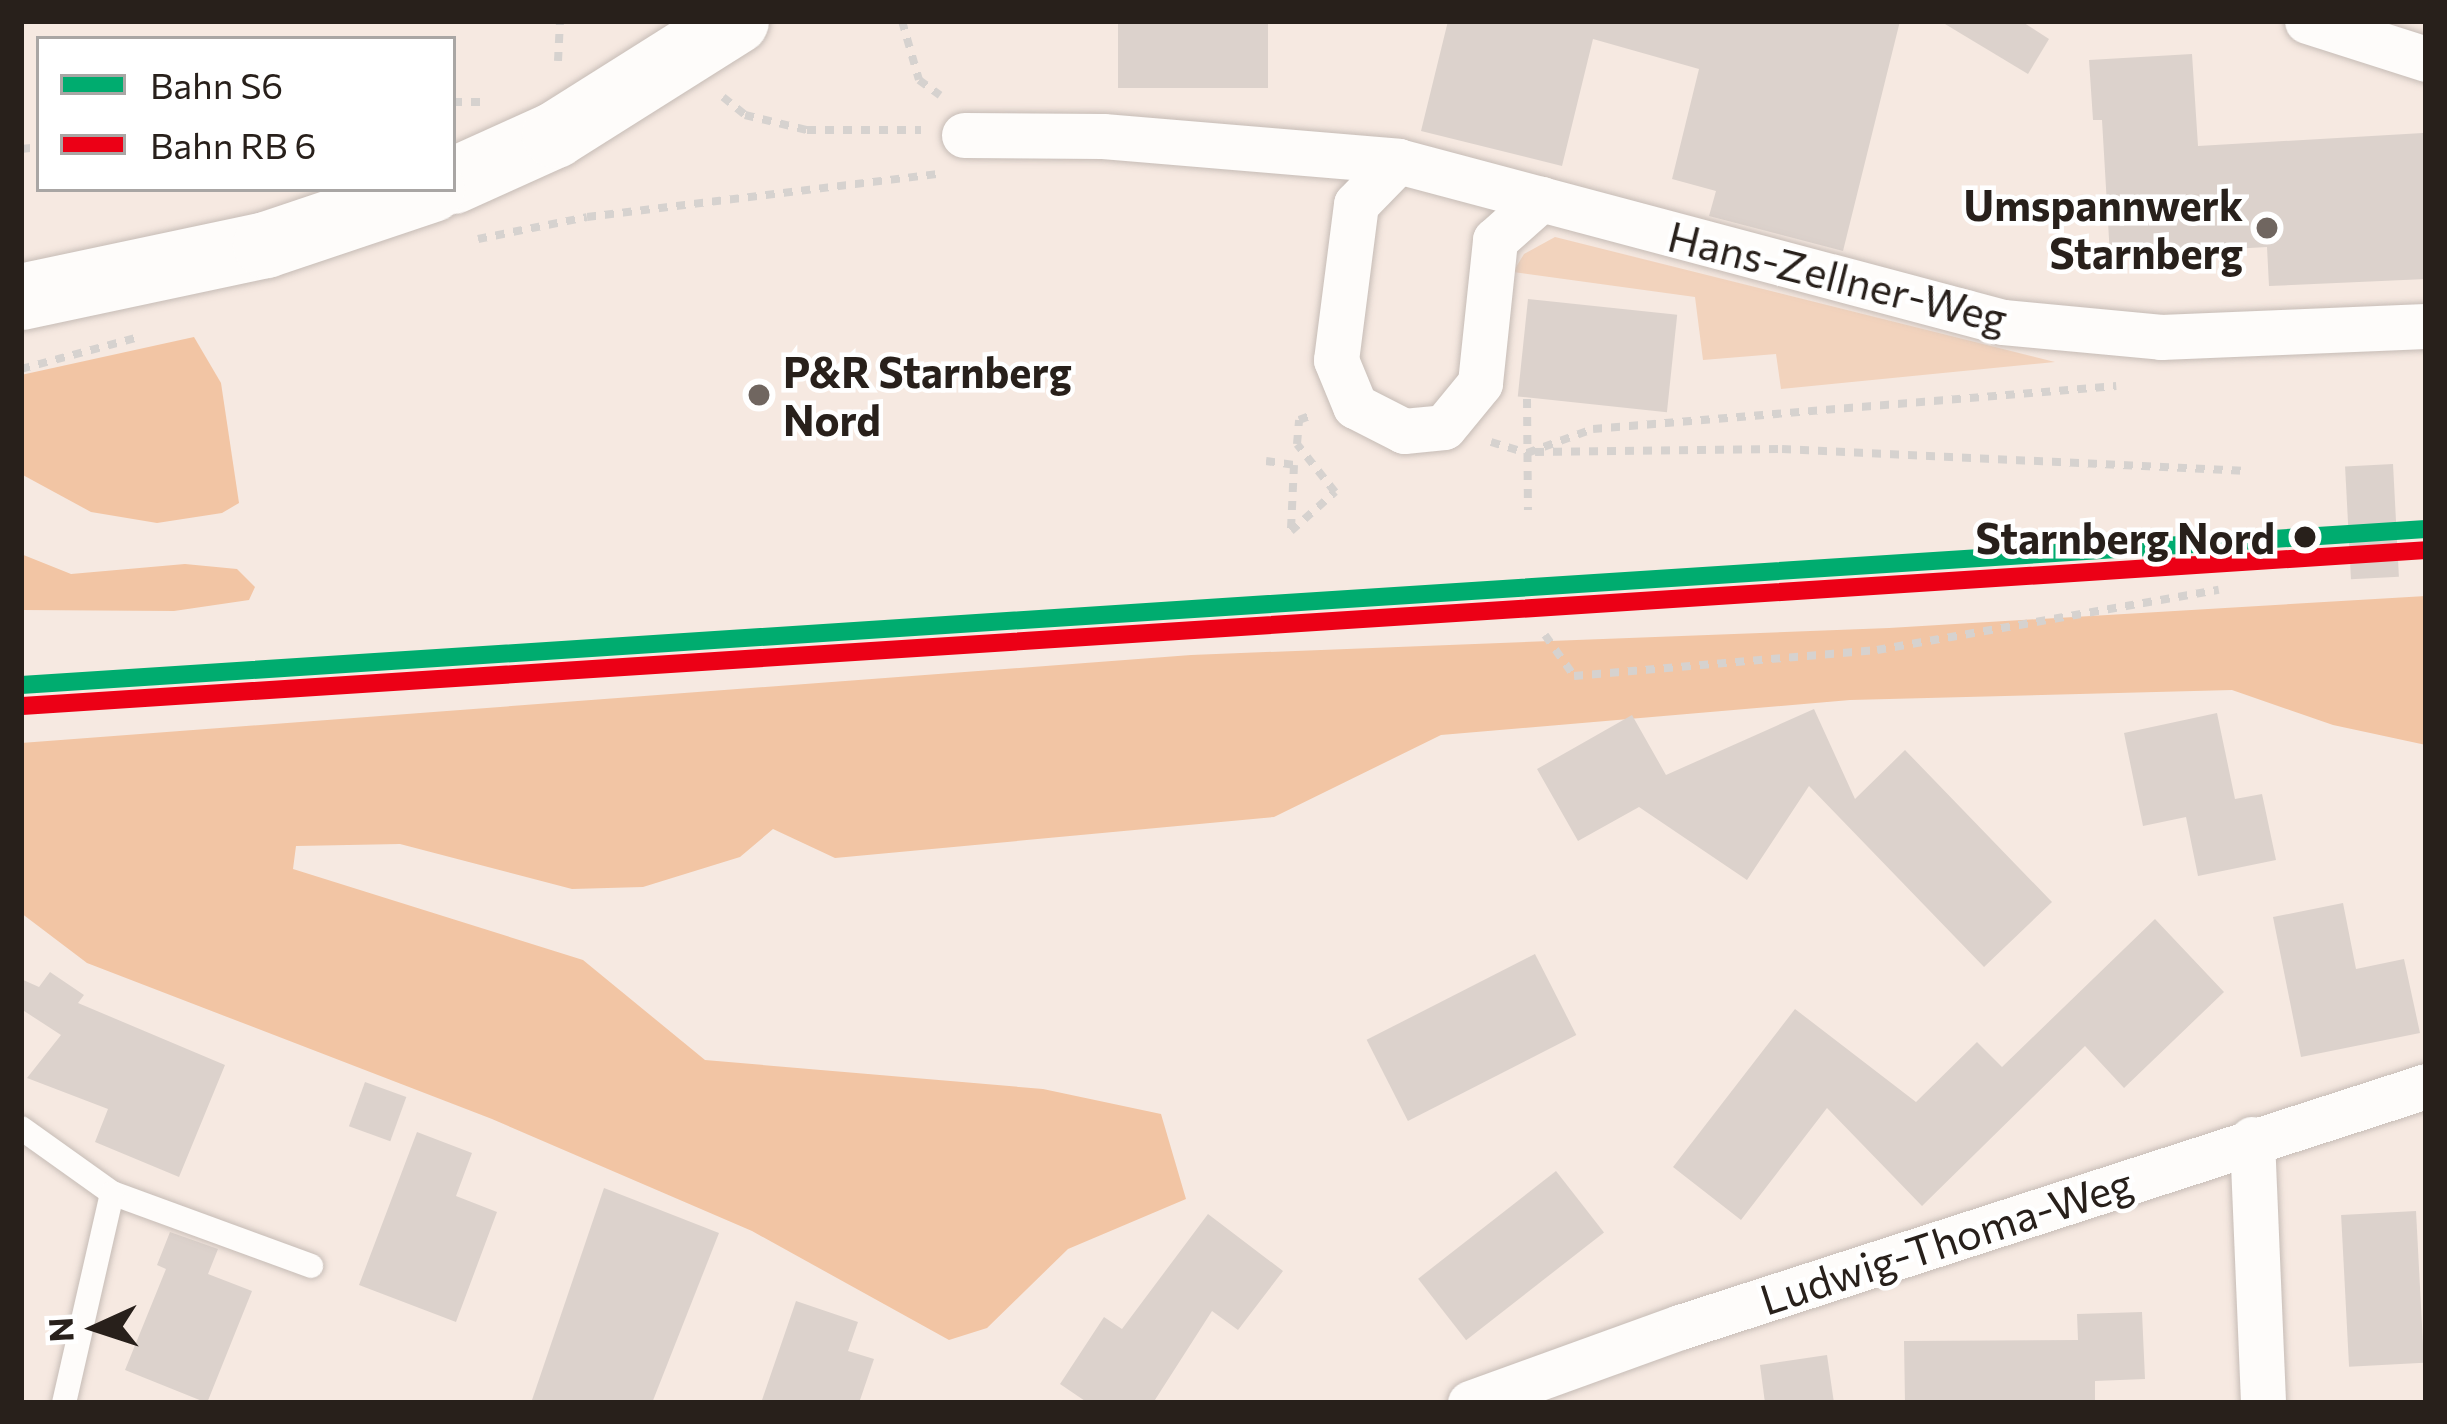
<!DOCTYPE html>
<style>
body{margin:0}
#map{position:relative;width:2447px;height:1424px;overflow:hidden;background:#f6e9e1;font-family:Commissioner,sans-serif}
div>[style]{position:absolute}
.green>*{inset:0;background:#f2d3bd}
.forest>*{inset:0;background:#f2c5a4}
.building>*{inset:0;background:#dcd2cc;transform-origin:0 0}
.path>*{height:8px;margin-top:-4px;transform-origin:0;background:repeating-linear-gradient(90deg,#d6d2cf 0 9px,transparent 0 18px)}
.roads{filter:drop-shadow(0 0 3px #c6bcb6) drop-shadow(0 0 3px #c6bcb6)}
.service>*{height:24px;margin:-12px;padding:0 12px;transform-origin:12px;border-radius:12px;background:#fefcfa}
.minor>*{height:45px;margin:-22.5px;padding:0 22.5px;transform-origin:22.5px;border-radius:22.5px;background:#fefcfa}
.secondary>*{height:66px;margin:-33px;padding:0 33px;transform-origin:33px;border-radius:33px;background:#fefcfa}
.rail-1>*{height:18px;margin:-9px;padding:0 9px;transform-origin:9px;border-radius:9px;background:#00ac6f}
.rail-2>*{height:18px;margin:-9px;padding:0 9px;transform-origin:9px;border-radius:9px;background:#ec0016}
.dots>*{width:33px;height:33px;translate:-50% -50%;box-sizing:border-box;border:6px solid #fff;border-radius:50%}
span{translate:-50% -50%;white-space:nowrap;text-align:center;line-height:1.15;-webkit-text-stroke:9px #fff;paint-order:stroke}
.poi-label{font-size:42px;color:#28201b;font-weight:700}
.right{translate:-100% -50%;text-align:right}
.left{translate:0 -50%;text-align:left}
.street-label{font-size:42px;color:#28201b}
.stop-label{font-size:42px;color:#28201b;font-weight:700}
.frame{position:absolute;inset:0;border:24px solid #28201b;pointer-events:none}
.legend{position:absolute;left:36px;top:36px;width:420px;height:156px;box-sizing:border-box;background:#fff;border:3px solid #a9a6a4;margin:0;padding:15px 21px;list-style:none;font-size:36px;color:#28201b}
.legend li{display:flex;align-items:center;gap:24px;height:60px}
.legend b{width:60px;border:3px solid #a9a6a4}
.north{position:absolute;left:36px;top:1268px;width:120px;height:120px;-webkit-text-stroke:9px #fff;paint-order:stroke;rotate:267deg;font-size:33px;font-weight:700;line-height:48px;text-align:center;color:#28201b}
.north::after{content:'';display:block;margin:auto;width:42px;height:54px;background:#28201b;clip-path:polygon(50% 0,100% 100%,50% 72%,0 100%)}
</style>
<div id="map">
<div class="green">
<div style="clip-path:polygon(1555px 237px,2055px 362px,1781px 389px,1776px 354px,1703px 360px,1695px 297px,1513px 272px,1524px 254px)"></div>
</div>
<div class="forest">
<div style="clip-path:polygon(194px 337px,221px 383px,239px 503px,222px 513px,157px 523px,91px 512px,21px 474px,21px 375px)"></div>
<div style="clip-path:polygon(21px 554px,71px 574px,185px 564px,237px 569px,255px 587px,249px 600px,174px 611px,21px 610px)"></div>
<div style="clip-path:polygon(2426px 596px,2426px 745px,2333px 725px,2232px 690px,1850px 700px,1441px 735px,1274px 817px,835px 858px,773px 829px,740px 857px,643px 887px,572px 889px,400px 844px,296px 846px,293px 869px,583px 960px,705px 1060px,1043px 1089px,1161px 1114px,1186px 1199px,1068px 1249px,987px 1328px,949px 1340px,752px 1231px,492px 1119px,87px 963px,21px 913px,21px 743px,1191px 655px,1889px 628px)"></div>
</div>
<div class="building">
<div style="left:1118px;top:21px;width:150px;height:67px"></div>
<div style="clip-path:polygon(1448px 21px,1900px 21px,1843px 251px,1709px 216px,1716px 191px,1672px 179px,1699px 69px,1593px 39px,1562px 166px,1421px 131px)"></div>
<div style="clip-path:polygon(1940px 21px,2021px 21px,2049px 39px,2028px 74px)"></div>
<div style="clip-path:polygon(2192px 54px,2198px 146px,2423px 133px,2426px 279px,2269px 286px,2267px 247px,2110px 256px,2102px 120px,2093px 120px,2089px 60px)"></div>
<div style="left:1528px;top:299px;width:150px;height:98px;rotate:6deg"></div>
<div style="left:2393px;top:464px;width:113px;height:48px;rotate:87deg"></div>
<div style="clip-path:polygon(1814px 709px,1855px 799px,1905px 750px,2052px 902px,1984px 967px,1809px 786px,1747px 880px,1639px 807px,1578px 841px,1537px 769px,1632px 715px,1666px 775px)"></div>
<div style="clip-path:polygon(2217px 713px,2235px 799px,2262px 794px,2276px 860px,2198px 876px,2186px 817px,2143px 826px,2124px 733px)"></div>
<div style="clip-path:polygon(2343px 903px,2356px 969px,2404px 959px,2420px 1033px,2301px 1057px,2273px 917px)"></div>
<div style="clip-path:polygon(2155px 919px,2224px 992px,2124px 1088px,2085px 1046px,1922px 1206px,1827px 1108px,1741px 1220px,1673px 1167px,1795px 1009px,1916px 1102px,1977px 1042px,2002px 1067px)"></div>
<div style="left:1535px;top:954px;width:91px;height:189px;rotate:63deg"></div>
<div style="clip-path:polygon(50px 972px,84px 995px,78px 1003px,225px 1065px,179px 1177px,95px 1142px,108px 1109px,27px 1078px,61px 1035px,21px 1009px,21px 979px,39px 987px)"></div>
<div style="left:365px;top:1082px;width:44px;height:47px;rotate:20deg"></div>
<div style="clip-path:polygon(417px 1132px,472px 1153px,456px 1196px,497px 1212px,456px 1322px,359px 1285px)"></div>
<div style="left:1556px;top:1171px;width:78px;height:175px;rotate:52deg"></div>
<div style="clip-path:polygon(604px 1188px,719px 1233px,652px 1403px,531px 1403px)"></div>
<div style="left:2416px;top:1211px;width:152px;height:75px;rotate:87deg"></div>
<div style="clip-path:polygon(1208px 1214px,1283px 1271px,1238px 1330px,1212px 1311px,1153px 1403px,1088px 1403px,1060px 1384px,1104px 1317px,1122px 1329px)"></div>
<div style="clip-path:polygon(170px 1232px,218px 1249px,208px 1274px,252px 1291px,207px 1403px,125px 1370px,166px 1269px,157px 1265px)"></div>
<div style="clip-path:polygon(796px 1301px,858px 1322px,848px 1351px,874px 1359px,859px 1403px,761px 1403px)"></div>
<div style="clip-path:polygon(2142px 1312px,2145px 1379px,2095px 1381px,2095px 1401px,1905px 1403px,1904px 1341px,2078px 1340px,2077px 1314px)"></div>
<div style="clip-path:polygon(1827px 1355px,1834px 1403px,1765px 1403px,1760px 1365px)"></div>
</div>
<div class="path">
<div style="left:902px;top:21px;width:61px;rotate:73.9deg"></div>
<div style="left:919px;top:80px;width:26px;rotate:36deg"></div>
<div style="left:558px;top:61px;width:40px;rotate:-87.1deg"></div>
<div style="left:723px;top:97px;width:28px;rotate:39deg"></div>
<div style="left:745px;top:115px;width:64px;rotate:13.6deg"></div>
<div style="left:807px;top:130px;width:114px"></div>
<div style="left:453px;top:102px;width:27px"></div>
<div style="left:21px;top:149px;width:18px;rotate:-6deg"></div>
<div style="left:478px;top:239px;width:111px;rotate:-11.4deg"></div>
<div style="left:587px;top:217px;width:354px;rotate:-7deg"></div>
<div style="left:21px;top:369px;width:118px;rotate:-15.2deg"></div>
<div style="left:1527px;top:399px;width:111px;rotate:89.5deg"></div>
<div style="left:1491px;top:442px;width:38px;rotate:17deg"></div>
<div style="left:1527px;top:453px;width:70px;rotate:-20deg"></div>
<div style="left:1593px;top:429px;width:525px;rotate:-4.7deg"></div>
<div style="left:1535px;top:452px;width:247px;rotate:-0.7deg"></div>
<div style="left:1782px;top:449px;width:461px;rotate:2.7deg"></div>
<div style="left:1266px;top:461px;width:28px;rotate:8deg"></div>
<div style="left:1294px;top:465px;width:64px;rotate:92.7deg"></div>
<div style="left:1291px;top:531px;width:59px;rotate:-41.6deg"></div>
<div style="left:1335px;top:492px;width:61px;rotate:-128.4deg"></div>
<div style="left:1297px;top:444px;width:24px;rotate:-85deg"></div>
<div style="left:1299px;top:420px;width:14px;rotate:-21deg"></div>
<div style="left:1545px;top:635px;width:50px;rotate:54.7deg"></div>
<div style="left:1574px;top:676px;width:304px;rotate:-4.9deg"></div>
<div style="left:1877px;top:650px;width:347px;rotate:-10deg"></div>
</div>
<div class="roads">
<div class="service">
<div style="left:21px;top:1128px;width:112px;rotate:35.5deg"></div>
<div style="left:112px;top:1193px;width:212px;rotate:20.1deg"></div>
<div style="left:64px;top:1403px;width:215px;rotate:-77.1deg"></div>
</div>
<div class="minor">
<div style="left:2307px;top:21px;width:125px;rotate:17.7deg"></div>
<div style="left:964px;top:135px;width:139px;rotate:0.4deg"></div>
<div style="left:1103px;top:136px;width:296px;rotate:4.8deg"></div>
<div style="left:1398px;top:161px;width:626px;rotate:14.9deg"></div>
<div style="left:2003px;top:322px;width:159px;rotate:5.4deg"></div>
<div style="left:2161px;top:337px;width:265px;rotate:-2.4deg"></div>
<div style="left:1398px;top:161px;width:60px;rotate:134.3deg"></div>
<div style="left:1356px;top:204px;width:157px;rotate:97.3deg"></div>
<div style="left:1336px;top:360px;width:50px;rotate:67.6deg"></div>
<div style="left:1355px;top:406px;width:55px;rotate:27deg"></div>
<div style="left:1404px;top:431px;width:40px;rotate:-5.7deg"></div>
<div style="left:1444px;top:427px;width:57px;rotate:-50.7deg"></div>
<div style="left:1480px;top:383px;width:144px;rotate:-84deg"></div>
<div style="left:1495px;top:240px;width:62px;rotate:-41.7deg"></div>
<div style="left:2252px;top:1139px;width:264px;rotate:87.6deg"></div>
<div style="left:1470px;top:1403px;width:223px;rotate:-19.9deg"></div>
<div style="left:1680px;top:1327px;width:784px;rotate:-17.9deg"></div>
</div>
<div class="secondary">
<div style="left:453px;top:181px;width:112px;rotate:-24.3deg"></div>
<div style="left:555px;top:135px;width:214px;rotate:-32.2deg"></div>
<div style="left:21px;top:297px;width:250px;rotate:-12deg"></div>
<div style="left:266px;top:245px;width:175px;rotate:-18.6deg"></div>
</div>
</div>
<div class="rail-1">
<div style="left:21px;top:685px;width:2410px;rotate:-3.71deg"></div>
</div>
<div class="rail-2">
<div style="left:22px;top:706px;width:2409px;rotate:-3.71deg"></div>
</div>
<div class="dots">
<div style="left:2267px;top:228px;background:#706660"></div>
<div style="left:759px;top:395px;background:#706660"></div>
<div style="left:2305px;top:537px;background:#28201b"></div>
</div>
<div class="poi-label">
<span class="right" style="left:2243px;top:228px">Umspannwerk<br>Starnberg</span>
<span class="left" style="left:783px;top:395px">P&amp;R Starnberg<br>Nord</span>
</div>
<div class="street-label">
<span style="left:1838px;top:276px;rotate:14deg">Hans-Zellner-Weg</span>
<span style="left:1946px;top:1240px;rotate:-18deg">Ludwig-Thoma-Weg</span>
</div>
<div class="stop-label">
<span class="right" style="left:2275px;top:537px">Starnberg Nord</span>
</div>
<div class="frame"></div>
<ul class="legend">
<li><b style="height:15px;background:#00ac6f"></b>Bahn S6</li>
<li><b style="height:15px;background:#ec0016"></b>Bahn RB 6</li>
</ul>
<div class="north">N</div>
</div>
